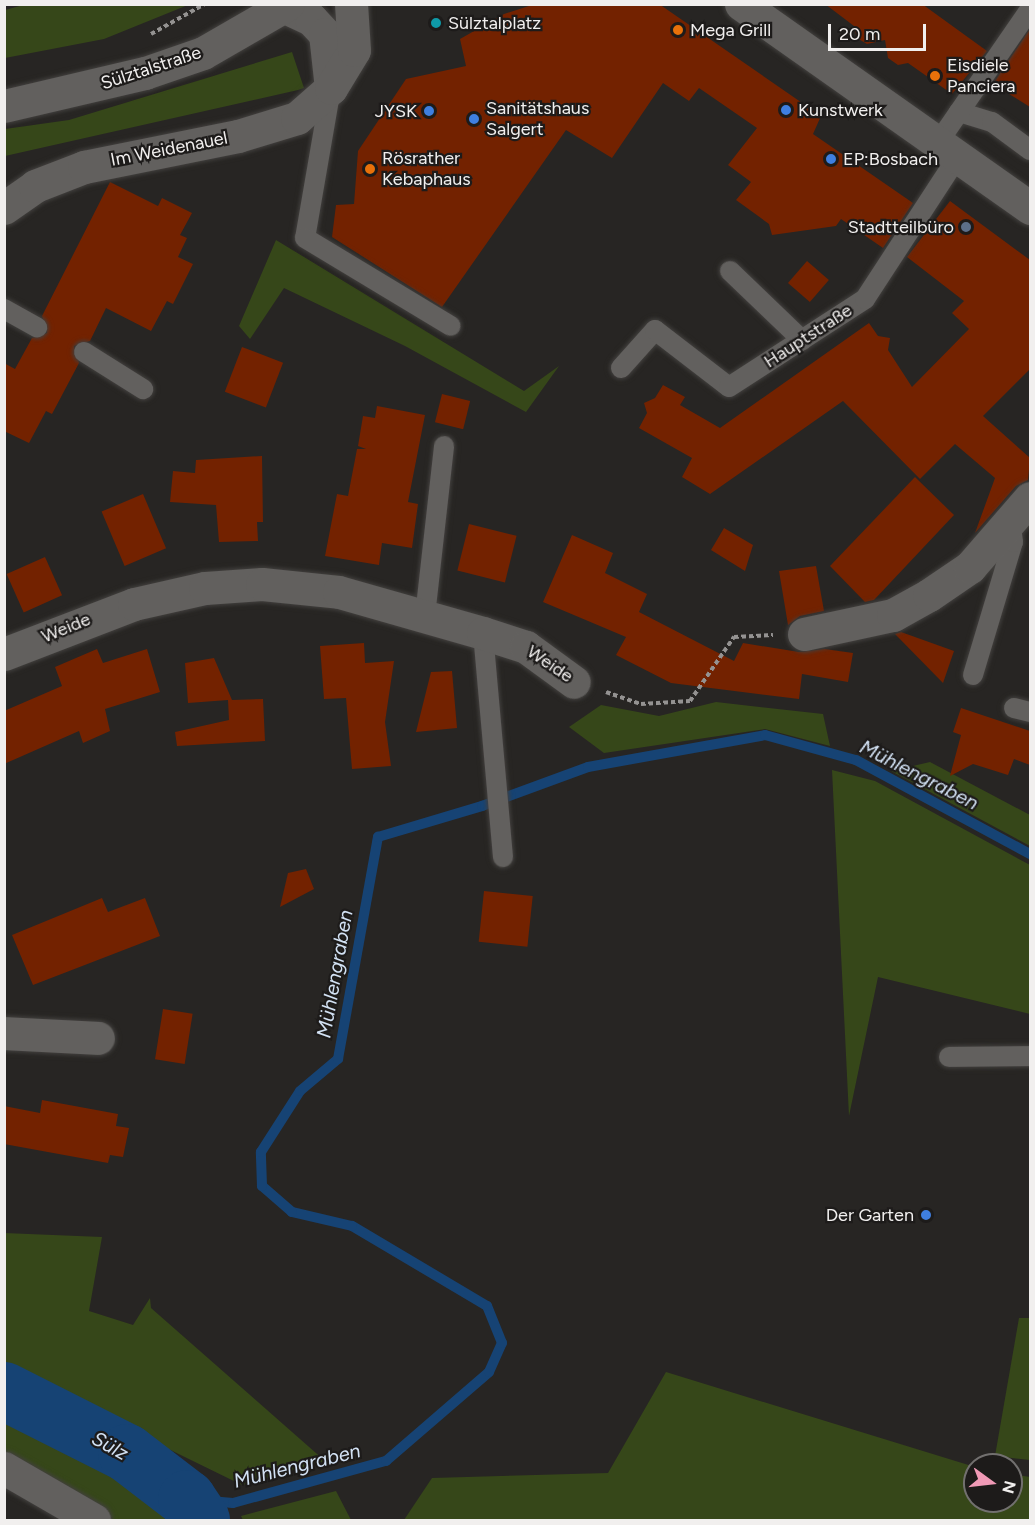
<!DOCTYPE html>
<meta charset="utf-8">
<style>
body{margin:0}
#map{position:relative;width:1035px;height:1525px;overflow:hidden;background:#272523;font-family:Figtree,sans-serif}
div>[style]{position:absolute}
.green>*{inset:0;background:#364719}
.stream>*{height:10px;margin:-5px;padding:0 5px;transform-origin:5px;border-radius:5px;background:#164374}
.river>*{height:58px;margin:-29px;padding:0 29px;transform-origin:29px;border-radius:29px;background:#164374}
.building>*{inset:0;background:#732200;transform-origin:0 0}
.path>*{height:4px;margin-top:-2px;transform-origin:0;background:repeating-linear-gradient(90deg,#949291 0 4.5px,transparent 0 7.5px)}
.roads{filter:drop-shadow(0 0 2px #42403e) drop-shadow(0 0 2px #42403e)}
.lane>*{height:20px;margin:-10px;padding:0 10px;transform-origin:10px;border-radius:10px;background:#62605e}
.street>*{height:33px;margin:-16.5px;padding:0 16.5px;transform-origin:16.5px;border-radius:16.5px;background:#62605e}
.secondary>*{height:33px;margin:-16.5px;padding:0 16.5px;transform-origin:16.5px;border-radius:16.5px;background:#62605e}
.dots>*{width:16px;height:16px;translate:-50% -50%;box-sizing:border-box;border:3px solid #1d1b1a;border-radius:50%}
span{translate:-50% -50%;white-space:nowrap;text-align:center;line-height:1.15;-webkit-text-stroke:4.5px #1d1b1a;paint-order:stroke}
.poi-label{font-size:18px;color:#f1efee}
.left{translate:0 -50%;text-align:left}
.right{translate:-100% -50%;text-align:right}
.street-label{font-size:18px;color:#f1efee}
.water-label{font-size:20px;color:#d3e2f4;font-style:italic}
.frame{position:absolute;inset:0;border:6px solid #f1efee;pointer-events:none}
.north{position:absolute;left:963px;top:1453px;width:60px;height:60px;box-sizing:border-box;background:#1d1b1a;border:2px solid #72706f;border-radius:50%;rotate:105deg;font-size:16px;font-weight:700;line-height:24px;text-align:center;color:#f1efee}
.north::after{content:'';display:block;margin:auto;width:21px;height:27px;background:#f09ab6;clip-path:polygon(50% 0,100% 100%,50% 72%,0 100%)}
.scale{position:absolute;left:828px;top:24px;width:98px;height:27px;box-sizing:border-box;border:3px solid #f1efee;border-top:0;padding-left:8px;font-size:18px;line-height:21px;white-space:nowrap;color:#f1efee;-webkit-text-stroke:4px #1d1b1a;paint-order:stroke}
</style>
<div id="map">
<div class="green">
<div style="clip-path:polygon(23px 5px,23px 4px,188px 5px,104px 39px,5px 58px,5px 10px)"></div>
<div style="clip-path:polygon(292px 52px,304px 88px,298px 90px,5px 156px,5px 129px,69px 120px)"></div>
<div style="clip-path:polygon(276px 240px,524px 391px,559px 366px,526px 412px,405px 346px,284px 288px,250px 339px,239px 326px)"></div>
<div style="clip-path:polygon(716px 702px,823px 714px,830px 746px,765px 729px,604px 753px,569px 727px,601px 705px,659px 716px)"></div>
<div style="clip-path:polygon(930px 762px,1030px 815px,1030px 846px,891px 771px)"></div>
<div style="clip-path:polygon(832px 770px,875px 781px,1030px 865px,1030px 1014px,878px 977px,849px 1116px)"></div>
<div style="clip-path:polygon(4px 1233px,102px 1237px,89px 1311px,133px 1325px,150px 1298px,151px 1308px,325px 1461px,242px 1485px,5px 1369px)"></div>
<div style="clip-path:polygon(1019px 1318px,1030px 1318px,1030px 1460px,995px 1456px)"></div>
<div style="clip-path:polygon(666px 1372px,975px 1467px,975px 1501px,1011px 1501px,1011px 1474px,1030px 1477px,1030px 1520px,404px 1520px,432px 1478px,608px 1473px)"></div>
<div style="clip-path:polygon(5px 1421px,92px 1460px,164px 1505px,171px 1520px,113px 1520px,89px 1501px,5px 1454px)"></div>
<div style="clip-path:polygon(336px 1491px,351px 1520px,243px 1520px,241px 1516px)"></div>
</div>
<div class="stream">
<div style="left:187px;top:1499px;width:46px;rotate:5deg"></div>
<div style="left:233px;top:1503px;width:159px;rotate:-15.4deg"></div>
<div style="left:386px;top:1461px;width:136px;rotate:-40.8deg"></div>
<div style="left:489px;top:1372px;width:32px;rotate:-66deg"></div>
<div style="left:502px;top:1343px;width:40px;rotate:-112deg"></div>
<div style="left:487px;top:1306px;width:157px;rotate:-149.3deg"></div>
<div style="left:352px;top:1226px;width:62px;rotate:-166.9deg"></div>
<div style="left:292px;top:1212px;width:40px;rotate:-139deg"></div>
<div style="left:262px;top:1186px;width:34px;rotate:-92deg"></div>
<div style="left:261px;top:1152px;width:72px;rotate:-57.4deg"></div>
<div style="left:300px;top:1091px;width:50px;rotate:-40.1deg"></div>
<div style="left:338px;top:1059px;width:226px;rotate:-79.8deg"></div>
<div style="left:378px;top:837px;width:109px;rotate:-16.6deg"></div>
<div style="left:482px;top:806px;width:113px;rotate:-20.2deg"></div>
<div style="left:588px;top:767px;width:180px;rotate:-10.2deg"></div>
<div style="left:765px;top:735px;width:94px;rotate:15.4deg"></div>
<div style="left:856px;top:760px;width:198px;rotate:28.4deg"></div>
</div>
<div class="river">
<div style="left:4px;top:1391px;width:138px;rotate:26.8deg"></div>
<div style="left:127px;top:1453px;width:76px;rotate:37.5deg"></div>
<div style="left:187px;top:1499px;width:25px;rotate:56deg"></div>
</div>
<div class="building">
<div style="clip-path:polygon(535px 4px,659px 4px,821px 116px,813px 134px,913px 203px,883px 248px,841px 219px,836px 226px,772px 235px,769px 224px,736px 200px,751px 182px,728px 165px,757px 128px,699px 88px,689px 101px,663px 83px,612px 158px,566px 130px,442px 307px,332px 237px,336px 205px,354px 204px,358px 151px,406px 79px,466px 66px,460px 39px,504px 14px)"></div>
<div style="clip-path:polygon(825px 4px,922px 4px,987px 51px,952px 94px,908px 63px,898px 65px,888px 58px,885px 40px,867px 44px,857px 38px,854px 26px)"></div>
<div style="clip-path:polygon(1030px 29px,1030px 107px,993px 84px)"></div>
<div style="clip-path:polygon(110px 182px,158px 206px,162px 198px,192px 213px,180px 235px,187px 238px,178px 257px,193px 264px,173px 304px,167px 301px,151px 331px,106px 308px,90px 341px,74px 346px,79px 363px,52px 414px,46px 411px,29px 443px,4px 431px,4px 363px,15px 369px,32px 338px,47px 333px,42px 316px)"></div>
<div style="clip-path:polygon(950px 201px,1030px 260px,1030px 369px,983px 416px,1030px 458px,1028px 480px,1016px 486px,975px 533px,995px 478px,955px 444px,920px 479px,843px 401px,710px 494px,682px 477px,692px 458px,639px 428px,647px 413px,644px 403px,655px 398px,663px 385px,685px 397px,680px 405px,720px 428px,869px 323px,878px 336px,890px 338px,888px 350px,912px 387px,969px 329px,952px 313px,964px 301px,907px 257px)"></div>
<div style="left:807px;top:261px;width:29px;height:29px;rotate:41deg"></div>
<div style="left:242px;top:347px;width:44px;height:48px;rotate:21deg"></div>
<div style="left:442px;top:394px;width:29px;height:29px;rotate:14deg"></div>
<div style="clip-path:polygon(377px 406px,425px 415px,408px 502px,418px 504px,412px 548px,382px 543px,379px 565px,325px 556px,337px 494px,348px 496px,357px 449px,366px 449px,358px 446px,363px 416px,375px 418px)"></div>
<div style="clip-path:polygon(262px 456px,263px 522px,257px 522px,258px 541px,219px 542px,216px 505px,170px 502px,173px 471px,195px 473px,196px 460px)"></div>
<div style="clip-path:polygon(915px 477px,954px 515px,874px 600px,865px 602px,830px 566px)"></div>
<div style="left:143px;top:494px;width:59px;height:45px;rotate:67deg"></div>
<div style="left:469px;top:524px;width:49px;height:48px;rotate:14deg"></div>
<div style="clip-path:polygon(724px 528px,753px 545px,745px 571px,711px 550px)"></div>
<div style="clip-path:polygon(572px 535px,613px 553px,605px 573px,647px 594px,639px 612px,734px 661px,743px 643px,799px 652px,825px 649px,853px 653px,848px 682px,802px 674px,799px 699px,671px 683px,616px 655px,626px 637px,543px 602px)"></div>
<div style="left:45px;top:557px;width:42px;height:42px;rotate:66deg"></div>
<div style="clip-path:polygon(816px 566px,824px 611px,800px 616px,788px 625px,779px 571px)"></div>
<div style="clip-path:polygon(901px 632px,954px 651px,943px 683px,895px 634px)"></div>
<div style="clip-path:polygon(364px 643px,365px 663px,394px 661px,385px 722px,391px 766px,352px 769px,346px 698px,324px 699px,320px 646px)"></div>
<div style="clip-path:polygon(97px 649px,103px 663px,147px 649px,160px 692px,105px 709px,110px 731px,83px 743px,79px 731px,4px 764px,4px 711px,62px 686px,55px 667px)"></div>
<div style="clip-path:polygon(214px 658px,232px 700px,263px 699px,265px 741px,177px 746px,175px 732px,229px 720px,228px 700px,188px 703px,185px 663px)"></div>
<div style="clip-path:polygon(452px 671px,457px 728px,416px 732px,431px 672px)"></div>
<div style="clip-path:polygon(961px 708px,1030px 731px,1030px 765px,1014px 759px,1008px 775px,973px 764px,950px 776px,961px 735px,953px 732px)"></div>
<div style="clip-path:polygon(306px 869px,314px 889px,280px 907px,288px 873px)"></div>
<div style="left:484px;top:891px;width:49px;height:51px;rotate:6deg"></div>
<div style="clip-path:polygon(102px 898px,108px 912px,145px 898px,160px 936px,33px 985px,12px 935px)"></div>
<div style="left:163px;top:1009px;width:30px;height:51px;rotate:9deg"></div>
<div style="clip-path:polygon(42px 1100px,118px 1114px,116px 1126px,129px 1128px,123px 1157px,110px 1155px,108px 1163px,4px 1144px,4px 1106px,40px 1113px)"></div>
</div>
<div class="path">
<div style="left:151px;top:34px;width:62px;rotate:-29.1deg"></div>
<div style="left:606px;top:692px;width:37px;rotate:19deg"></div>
<div style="left:641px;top:704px;width:49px;rotate:-3.5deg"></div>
<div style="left:690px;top:701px;width:78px;rotate:-55.5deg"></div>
<div style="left:734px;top:637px;width:39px;rotate:-3deg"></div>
</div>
<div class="roads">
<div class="lane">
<div style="left:331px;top:88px;width:152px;rotate:99.8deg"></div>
<div style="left:305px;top:238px;width:170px;rotate:31.1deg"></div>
<div style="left:959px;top:112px;width:34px;rotate:17deg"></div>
<div style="left:992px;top:122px;width:47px;rotate:36.4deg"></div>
<div style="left:937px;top:144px;width:164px;rotate:-55.4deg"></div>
<div style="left:730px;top:271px;width:100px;rotate:43.8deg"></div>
<div style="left:4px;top:309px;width:38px;rotate:29deg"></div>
<div style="left:84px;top:352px;width:70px;rotate:32.1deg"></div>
<div style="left:621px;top:368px;width:51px;rotate:-48.2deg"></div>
<div style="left:655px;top:330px;width:93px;rotate:37.6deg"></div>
<div style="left:729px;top:387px;width:162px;rotate:-32.9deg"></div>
<div style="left:865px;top:299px;width:168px;rotate:-56.9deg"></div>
<div style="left:425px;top:616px;width:171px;rotate:-83.6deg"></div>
<div style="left:483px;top:633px;width:225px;rotate:84.9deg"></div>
<div style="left:973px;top:675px;width:139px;rotate:-73.3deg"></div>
<div style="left:1013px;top:542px;width:16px;rotate:-97deg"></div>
<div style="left:1014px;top:708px;width:16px;rotate:14deg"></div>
<div style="left:949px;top:1057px;width:81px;rotate:-0.7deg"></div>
</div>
<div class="street">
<div style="left:285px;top:7px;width:29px;rotate:25deg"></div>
<div style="left:311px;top:19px;width:21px;rotate:47deg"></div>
<div style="left:325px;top:34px;width:54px;rotate:83.7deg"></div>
<div style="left:4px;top:208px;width:38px;rotate:-35deg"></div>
<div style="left:35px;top:186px;width:53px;rotate:-21.2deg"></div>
<div style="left:84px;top:167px;width:157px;rotate:-11.4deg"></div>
<div style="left:238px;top:136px;width:62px;rotate:-17deg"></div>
<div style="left:297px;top:118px;width:45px;rotate:-41.4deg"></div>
<div style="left:331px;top:88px;width:44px;rotate:-58.8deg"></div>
<div style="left:354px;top:50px;width:46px;rotate:-93.7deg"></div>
<div style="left:804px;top:634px;width:91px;rotate:-12.1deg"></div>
<div style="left:893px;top:615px;width:41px;rotate:-29.1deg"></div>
<div style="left:929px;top:595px;width:50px;rotate:-34.3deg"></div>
<div style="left:970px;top:567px;width:91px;rotate:-49deg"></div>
<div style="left:4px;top:654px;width:139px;rotate:-21deg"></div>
<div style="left:134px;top:604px;width:73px;rotate:-12.7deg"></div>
<div style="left:205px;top:588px;width:57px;rotate:-4deg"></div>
<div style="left:262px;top:584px;width:77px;rotate:5.9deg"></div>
<div style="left:339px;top:592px;width:150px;rotate:15.9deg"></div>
<div style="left:483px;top:633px;width:45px;rotate:18deg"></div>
<div style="left:526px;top:647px;width:59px;rotate:36.1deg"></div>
<div style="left:4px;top:1033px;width:94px;rotate:3deg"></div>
<div style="left:4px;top:1468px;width:104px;rotate:30deg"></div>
</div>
<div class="secondary">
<div style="left:741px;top:4px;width:354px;rotate:35.2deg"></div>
<div style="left:4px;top:106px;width:145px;rotate:-13.2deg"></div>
<div style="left:145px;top:73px;width:61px;rotate:-19deg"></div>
<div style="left:203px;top:53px;width:98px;rotate:-30deg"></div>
</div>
</div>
<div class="dots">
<div style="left:436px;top:23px;background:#0f9aa8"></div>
<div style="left:678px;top:30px;background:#e8710a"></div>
<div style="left:935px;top:76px;background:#e8710a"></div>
<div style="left:786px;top:110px;background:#3f7fe0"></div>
<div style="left:429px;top:111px;background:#3f7fe0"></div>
<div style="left:474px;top:119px;background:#3f7fe0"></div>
<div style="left:831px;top:159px;background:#3f7fe0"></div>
<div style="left:370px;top:169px;background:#e8710a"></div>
<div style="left:966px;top:227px;background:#5c6f8a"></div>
<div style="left:926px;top:1215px;background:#3f7fe0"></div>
</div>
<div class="poi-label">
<span class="left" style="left:448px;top:23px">Sülztalplatz</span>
<span class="left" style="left:690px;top:30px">Mega Grill</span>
<span class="left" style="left:947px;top:76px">Eisdiele<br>Panciera</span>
<span class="left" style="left:486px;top:119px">Sanitätshaus<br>Salgert</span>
<span class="left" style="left:798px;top:110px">Kunstwerk</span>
<span class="right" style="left:417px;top:111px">JYSK</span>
<span class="left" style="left:382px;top:169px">Rösrather<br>Kebaphaus</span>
<span class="left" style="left:843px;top:159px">EP:Bosbach</span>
<span class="right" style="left:954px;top:227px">Stadtteilbüro</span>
<span class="right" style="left:914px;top:1215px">Der Garten</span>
</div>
<div class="street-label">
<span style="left:151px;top:68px;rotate:-18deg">Sülztalstraße</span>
<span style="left:169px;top:149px;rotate:-11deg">Im Weidenauel</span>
<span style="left:808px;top:336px;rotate:-33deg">Hauptstraße</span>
<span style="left:66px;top:628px;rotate:-22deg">Weide</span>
<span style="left:550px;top:664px;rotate:34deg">Weide</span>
</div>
<div class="water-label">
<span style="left:919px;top:775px;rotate:27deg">Mühlengraben</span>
<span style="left:335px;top:974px;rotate:-80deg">Mühlengraben</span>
<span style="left:110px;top:1446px;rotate:29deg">Sülz</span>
<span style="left:297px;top:1466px;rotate:-14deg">Mühlengraben</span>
</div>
<div class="frame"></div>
<div class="north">N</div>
<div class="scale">20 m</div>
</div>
